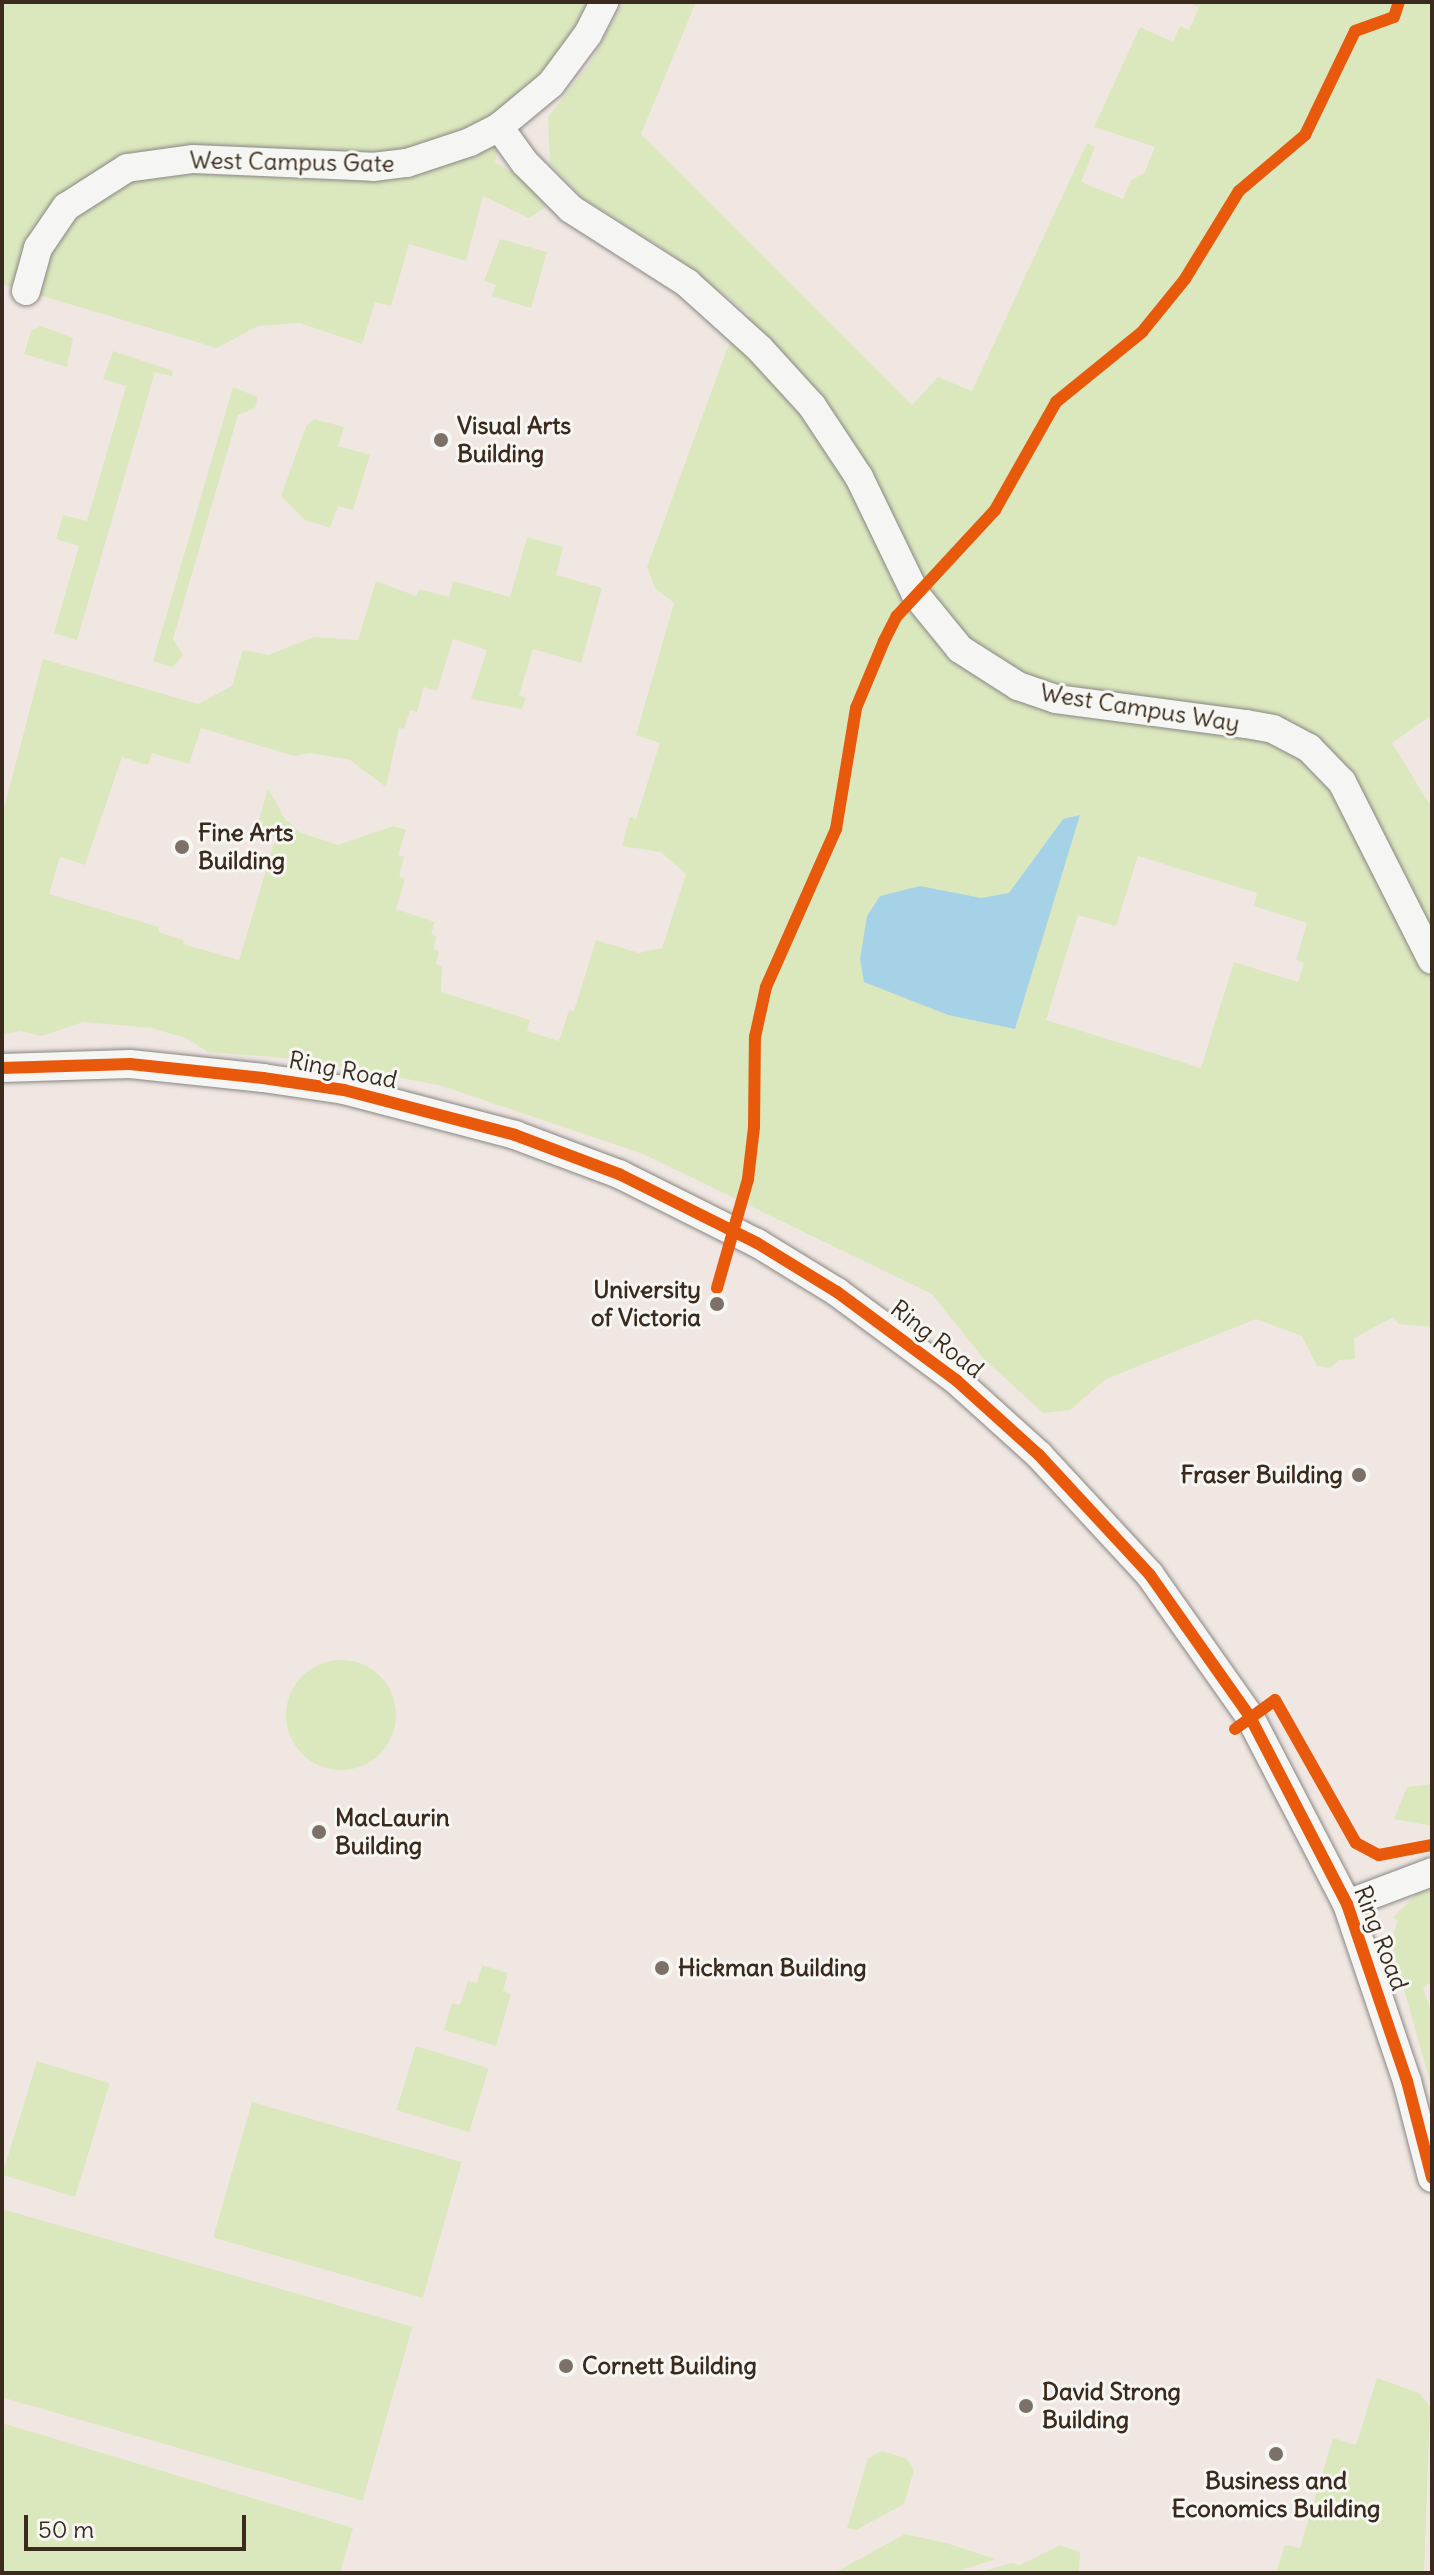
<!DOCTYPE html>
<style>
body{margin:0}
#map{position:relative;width:1434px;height:2575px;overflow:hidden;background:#f5f5f3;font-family:Delius,sans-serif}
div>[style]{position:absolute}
.built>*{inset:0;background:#f0e7e2}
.green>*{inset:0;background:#dbe8be;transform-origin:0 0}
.round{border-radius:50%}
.water>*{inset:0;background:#a6d2e8}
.roads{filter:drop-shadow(0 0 2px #8a8683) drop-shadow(0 0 2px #8a8683)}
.minor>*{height:28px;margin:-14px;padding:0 14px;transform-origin:14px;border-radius:14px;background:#f5f5f3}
.cycleway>*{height:12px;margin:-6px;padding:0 6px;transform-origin:6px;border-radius:6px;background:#e8590c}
.dots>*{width:22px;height:22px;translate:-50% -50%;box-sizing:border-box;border:4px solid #f6f6f2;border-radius:50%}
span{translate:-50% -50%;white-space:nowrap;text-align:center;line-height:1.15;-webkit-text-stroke:6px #f6f6f2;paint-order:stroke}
.street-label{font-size:24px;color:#3b2a1e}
.poi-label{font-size:24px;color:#3b2a1e;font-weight:700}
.left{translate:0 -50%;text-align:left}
.right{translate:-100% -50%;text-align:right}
.frame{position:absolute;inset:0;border:4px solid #3b2a1e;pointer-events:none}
.scale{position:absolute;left:24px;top:2515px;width:222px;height:36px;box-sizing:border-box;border:4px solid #3b2a1e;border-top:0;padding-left:10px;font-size:24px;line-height:28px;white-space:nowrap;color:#3b2a1e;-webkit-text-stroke:6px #f6f6f2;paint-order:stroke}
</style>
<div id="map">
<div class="built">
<div style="clip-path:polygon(2px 2px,1361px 2px,1432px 35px,1432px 2573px,2px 2573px)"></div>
</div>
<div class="green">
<div style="clip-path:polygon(2px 2px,586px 2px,570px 40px,507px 109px,495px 162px,521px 177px,546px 207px,529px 218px,483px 196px,466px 261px,409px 244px,391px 306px,375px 302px,362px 344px,300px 323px,258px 326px,217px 348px,2px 284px)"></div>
<div style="clip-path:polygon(evenodd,624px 2px,696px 2px,641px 134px,912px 405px,938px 377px,972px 391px,1087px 143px,1095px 147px,1081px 182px,1123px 199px,1131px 180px,1144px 173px,1155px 147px,1094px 127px,1140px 27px,1173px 42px,1180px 26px,1189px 30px,1199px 8px,1188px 2px,1432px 2px,1432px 715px,1392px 743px,1432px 808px,1432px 1327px,1398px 1324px,1394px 1317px,1354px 1338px,1355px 1359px,1339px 1360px,1330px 1368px,1317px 1366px,1302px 1336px,1256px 1319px,1106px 1379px,1070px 1410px,1043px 1413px,983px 1358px,932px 1294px,641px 1153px,439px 1085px,297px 1059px,208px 1052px,186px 1038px,151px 1028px,83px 1022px,42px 1036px,21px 1031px,2px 1035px,2px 816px,43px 659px,198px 704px,232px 686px,243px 650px,268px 655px,314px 637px,358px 640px,376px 581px,416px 596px,419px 589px,449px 597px,453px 581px,510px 597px,527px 537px,563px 547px,556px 575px,602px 588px,581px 663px,533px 649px,519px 695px,526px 698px,522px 709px,471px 699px,487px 650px,453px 639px,437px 691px,424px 687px,417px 712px,410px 710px,404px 729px,399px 728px,386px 787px,350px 760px,310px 753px,294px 756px,201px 728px,189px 764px,152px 753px,148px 765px,122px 757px,85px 865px,60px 857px,49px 894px,159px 927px,158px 932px,184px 940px,183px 944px,239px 960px,276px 837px,256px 830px,268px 788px,285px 819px,301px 833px,338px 845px,393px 826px,406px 830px,398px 855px,404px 857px,399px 876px,405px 879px,396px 909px,435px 922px,431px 934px,437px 937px,433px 949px,439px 951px,436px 964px,442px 966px,441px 992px,530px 1020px,527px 1031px,559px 1041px,569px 1010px,574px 1011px,596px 940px,639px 953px,662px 948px,686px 874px,661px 852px,622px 846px,630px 817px,636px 819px,660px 743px,636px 735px,674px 603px,655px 588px,647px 567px,727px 349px,750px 315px,673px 255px,584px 199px,550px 163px,548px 117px,590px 63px,624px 2px,1138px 856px,1257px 893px,1254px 906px,1307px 923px,1296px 960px,1304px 963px,1298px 982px,1234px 962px,1201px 1068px,1046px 1020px,1078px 915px,1116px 926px,1138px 856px)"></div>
<div style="clip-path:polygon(500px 239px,547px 252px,531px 308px,492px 296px,496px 285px,484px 281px)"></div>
<div style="clip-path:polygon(41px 326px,73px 338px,67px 367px,24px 354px,31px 331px)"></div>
<div style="clip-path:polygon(113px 351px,173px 371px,172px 376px,155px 372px,77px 640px,54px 633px,79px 546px,56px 539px,63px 515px,87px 521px,126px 386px,103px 379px)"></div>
<div style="clip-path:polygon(233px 387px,258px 397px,255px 408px,238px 415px,173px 639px,183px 655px,173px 667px,153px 661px)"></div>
<div style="clip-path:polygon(314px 419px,344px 427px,338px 446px,370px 455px,353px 510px,338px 506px,330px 528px,305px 520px,281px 496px,306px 426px)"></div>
<div class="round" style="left:286px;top:1660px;width:110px;height:110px"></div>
<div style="clip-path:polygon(1432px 1784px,1432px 1826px,1394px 1819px,1407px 1787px)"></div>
<div style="clip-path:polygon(1432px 1888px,1432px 1981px,1423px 1988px,1432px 2014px,1432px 2089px,1391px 1943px,1398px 1920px,1393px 1917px,1417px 1894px)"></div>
<div style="clip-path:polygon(482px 1965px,508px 1973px,503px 1991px,511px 1994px,496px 2046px,444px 2030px,452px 2003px,460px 2005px,468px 1981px,477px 1983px)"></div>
<div style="left:416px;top:2046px;width:76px;height:67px;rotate:17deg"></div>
<div style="left:37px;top:2061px;width:76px;height:119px;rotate:17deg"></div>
<div style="left:252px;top:2102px;width:218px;height:141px;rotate:16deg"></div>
<div style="left:2px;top:2209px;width:427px;height:181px;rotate:16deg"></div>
<div style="clip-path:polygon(1377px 2378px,1419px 2393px,1430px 2406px,1424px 2573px,1276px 2573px,1285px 2545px,1300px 2548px,1333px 2438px,1356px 2445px)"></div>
<div style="clip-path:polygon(2px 2423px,353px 2528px,340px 2573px,2px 2573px)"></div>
<div style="clip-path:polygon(882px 2451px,907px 2459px,914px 2470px,904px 2504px,856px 2530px,847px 2528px,868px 2458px)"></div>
<div style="clip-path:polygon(905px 2534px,946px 2543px,996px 2559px,953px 2573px,834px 2573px)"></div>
<div style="clip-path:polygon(1060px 2545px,1080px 2552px,1079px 2573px,978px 2573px,1011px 2563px,1020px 2565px)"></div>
</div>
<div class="water">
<div style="clip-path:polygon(1080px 815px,1015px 1029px,948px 1015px,864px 982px,860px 959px,867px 916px,880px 896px,920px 886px,981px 898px,1009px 893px,1063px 819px)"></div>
</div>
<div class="roads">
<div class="minor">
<div style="left:499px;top:127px;width:44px;rotate:54.2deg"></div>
<div style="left:525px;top:163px;width:65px;rotate:45deg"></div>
<div style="left:571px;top:209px;width:138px;rotate:32.5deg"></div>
<div style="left:687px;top:283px;width:98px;rotate:42.1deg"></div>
<div style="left:760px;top:349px;width:77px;rotate:47.6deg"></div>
<div style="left:812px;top:406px;width:85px;rotate:56.5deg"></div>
<div style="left:859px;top:477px;width:131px;rotate:64.2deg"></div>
<div style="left:916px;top:595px;width:70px;rotate:50.8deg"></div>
<div style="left:960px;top:649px;width:69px;rotate:32.5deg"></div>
<div style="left:1018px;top:686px;width:40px;rotate:18.9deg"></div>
<div style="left:1056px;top:699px;width:192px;rotate:7.5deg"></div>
<div style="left:1246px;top:724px;width:27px;rotate:10deg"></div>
<div style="left:1273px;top:729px;width:41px;rotate:27.8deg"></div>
<div style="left:1309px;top:748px;width:47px;rotate:45.9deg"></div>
<div style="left:1342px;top:782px;width:199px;rotate:63.2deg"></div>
<div style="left:26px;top:291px;width:45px;rotate:-74.4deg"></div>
<div style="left:38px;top:248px;width:50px;rotate:-55.7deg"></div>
<div style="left:66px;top:207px;width:72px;rotate:-32.6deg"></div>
<div style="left:127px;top:168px;width:67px;rotate:-7.8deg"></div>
<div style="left:193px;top:159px;width:180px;rotate:2.5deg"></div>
<div style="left:373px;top:167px;width:34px;rotate:-7deg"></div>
<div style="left:407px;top:163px;width:66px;rotate:-18.4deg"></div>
<div style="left:470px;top:142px;width:33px;rotate:-27deg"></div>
<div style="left:499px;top:127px;width:67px;rotate:-39.6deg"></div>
<div style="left:551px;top:84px;width:62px;rotate:-53.5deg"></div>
<div style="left:588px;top:34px;width:36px;rotate:-63deg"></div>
<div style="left:2px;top:1068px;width:128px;rotate:-1.8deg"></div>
<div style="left:130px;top:1064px;width:134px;rotate:6deg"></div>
<div style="left:263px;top:1078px;width:82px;rotate:8.4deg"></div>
<div style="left:344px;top:1090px;width:177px;rotate:14.7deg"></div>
<div style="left:515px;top:1135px;width:111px;rotate:20.6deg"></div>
<div style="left:619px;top:1174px;width:154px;rotate:26.6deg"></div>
<div style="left:757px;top:1243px;width:94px;rotate:31.5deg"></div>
<div style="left:837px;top:1292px;width:148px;rotate:36.5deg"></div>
<div style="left:956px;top:1380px;width:112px;rotate:42.1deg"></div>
<div style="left:1039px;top:1455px;width:163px;rotate:47.2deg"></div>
<div style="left:1150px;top:1575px;width:174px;rotate:54.8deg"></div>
<div style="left:1250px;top:1717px;width:211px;rotate:62.6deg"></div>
<div style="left:1347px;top:1904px;width:187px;rotate:71.3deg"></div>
<div style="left:1407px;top:2081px;width:100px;rotate:75.5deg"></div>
<div style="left:1347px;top:1904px;width:91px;rotate:-20.6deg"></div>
</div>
</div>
<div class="cycleway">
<div style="left:2px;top:1068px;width:128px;rotate:-1.8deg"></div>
<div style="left:130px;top:1064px;width:134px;rotate:6deg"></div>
<div style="left:263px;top:1078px;width:82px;rotate:8.4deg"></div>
<div style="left:344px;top:1090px;width:177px;rotate:14.7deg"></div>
<div style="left:515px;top:1135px;width:111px;rotate:20.6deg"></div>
<div style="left:619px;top:1174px;width:154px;rotate:26.6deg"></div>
<div style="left:757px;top:1243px;width:94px;rotate:31.5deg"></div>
<div style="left:837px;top:1292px;width:148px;rotate:36.5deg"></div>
<div style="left:956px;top:1380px;width:112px;rotate:42.1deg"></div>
<div style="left:1039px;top:1455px;width:163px;rotate:47.2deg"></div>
<div style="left:1150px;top:1575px;width:174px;rotate:54.8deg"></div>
<div style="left:1250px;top:1717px;width:211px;rotate:62.6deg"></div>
<div style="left:1347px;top:1904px;width:187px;rotate:71.3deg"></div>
<div style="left:1407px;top:2081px;width:100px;rotate:75.5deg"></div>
<div style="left:717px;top:1288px;width:113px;rotate:-74.1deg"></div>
<div style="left:748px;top:1179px;width:52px;rotate:-83.4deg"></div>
<div style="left:754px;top:1127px;width:90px;rotate:-89.4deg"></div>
<div style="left:755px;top:1037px;width:51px;rotate:-77.6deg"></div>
<div style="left:766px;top:987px;width:173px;rotate:-66.1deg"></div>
<div style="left:836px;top:829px;width:123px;rotate:-80.6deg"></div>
<div style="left:856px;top:708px;width:73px;rotate:-67.3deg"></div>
<div style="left:884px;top:641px;width:28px;rotate:-63deg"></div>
<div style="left:897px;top:616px;width:144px;rotate:-47.2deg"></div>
<div style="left:995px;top:510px;width:124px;rotate:-60.5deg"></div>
<div style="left:1056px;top:402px;width:111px;rotate:-39.1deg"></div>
<div style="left:1142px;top:332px;width:68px;rotate:-50.9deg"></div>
<div style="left:1185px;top:279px;width:103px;rotate:-58.5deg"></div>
<div style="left:1239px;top:191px;width:87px;rotate:-40.3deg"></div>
<div style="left:1305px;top:135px;width:115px;rotate:-64.3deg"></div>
<div style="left:1355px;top:31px;width:41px;rotate:-19.7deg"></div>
<div style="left:1394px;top:17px;width:16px;rotate:-72deg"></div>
<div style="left:1235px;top:1729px;width:49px;rotate:-35.9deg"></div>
<div style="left:1275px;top:1700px;width:164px;rotate:60.5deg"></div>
<div style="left:1356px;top:1843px;width:26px;rotate:28deg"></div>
<div style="left:1379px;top:1855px;width:54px;rotate:-10.7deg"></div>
</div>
<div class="dots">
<div style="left:441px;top:440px;background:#7c7169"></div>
<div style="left:182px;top:847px;background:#7c7169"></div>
<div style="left:717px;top:1304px;background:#7c7169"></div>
<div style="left:1359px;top:1475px;background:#7c7169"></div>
<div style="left:319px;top:1832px;background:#7c7169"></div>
<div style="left:662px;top:1968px;background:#7c7169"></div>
<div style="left:566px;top:2366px;background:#7c7169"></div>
<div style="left:1026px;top:2406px;background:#7c7169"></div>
<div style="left:1276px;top:2454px;background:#7c7169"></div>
</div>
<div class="street-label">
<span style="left:292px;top:162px;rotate:1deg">West Campus Gate</span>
<span style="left:1140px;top:708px;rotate:9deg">West Campus Way</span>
<span style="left:343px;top:1070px;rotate:11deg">Ring Road</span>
<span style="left:937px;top:1339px;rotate:38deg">Ring Road</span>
<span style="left:1381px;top:1938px;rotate:69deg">Ring Road</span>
</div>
<div class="poi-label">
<span class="left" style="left:457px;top:440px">Visual Arts<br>Building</span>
<span class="left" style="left:198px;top:847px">Fine Arts<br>Building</span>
<span class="right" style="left:701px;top:1304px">University<br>of Victoria</span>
<span class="right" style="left:1343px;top:1475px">Fraser Building</span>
<span class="left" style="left:335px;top:1832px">MacLaurin<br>Building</span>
<span class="left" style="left:678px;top:1968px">Hickman Building</span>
<span class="left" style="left:582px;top:2366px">Cornett Building</span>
<span class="left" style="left:1042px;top:2406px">David Strong<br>Building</span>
<span style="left:1276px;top:2495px">Business and<br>Economics Building</span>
</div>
<div class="frame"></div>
<div class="scale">50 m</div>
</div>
